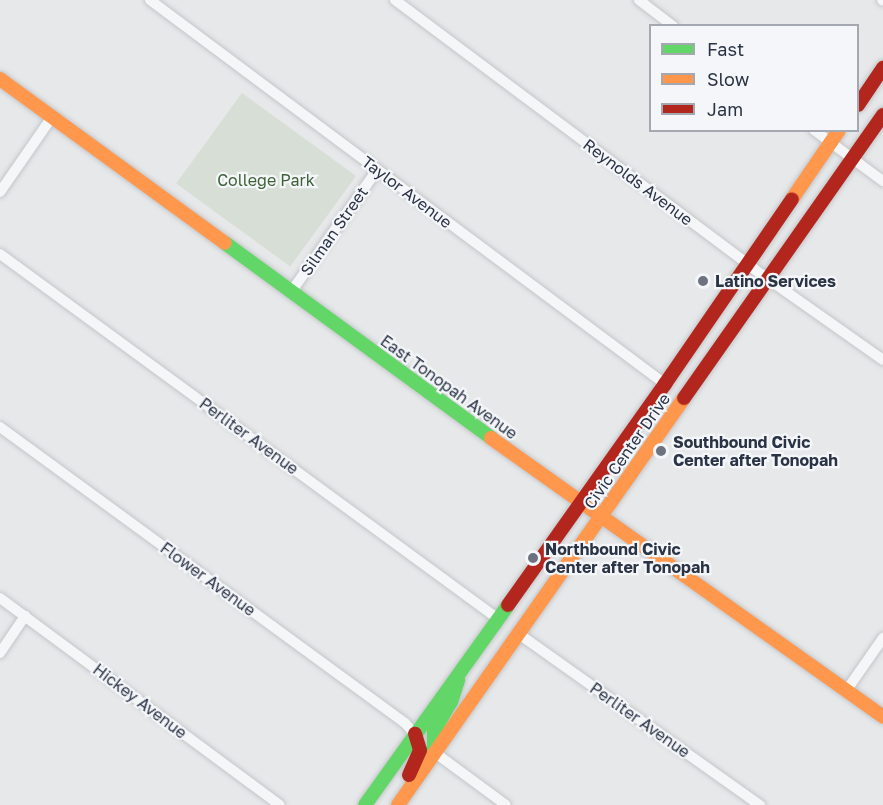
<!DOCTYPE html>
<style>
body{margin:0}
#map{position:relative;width:883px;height:805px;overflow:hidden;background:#e6e8ea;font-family:"Golos Text",sans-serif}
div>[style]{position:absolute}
.green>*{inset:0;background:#d6ded6;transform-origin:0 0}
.roads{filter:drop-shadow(0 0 2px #c4c6c8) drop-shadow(0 0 2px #c4c6c8)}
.street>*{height:10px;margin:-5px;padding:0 5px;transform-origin:5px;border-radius:5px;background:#f5f6f7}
.fast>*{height:14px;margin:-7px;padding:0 7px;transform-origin:7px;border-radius:7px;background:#63d668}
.slow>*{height:14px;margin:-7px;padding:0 7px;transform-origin:7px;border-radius:7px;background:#ff974d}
.jam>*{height:14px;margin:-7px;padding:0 7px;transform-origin:7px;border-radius:7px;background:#b3261e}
.dots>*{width:16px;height:16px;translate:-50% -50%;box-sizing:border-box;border:3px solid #f4f6f9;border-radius:50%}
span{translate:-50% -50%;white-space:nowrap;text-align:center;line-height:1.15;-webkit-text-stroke:4.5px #f4f6f9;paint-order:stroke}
.park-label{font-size:16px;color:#3f6138}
.street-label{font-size:16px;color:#2b3445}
.poi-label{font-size:16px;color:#2b3445;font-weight:700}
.left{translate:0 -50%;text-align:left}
.legend{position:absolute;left:649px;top:24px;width:210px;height:108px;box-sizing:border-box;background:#f4f6f9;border:2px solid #a4a8b1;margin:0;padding:8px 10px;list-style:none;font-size:18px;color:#2b3445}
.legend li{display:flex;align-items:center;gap:12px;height:30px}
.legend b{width:30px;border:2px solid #a4a8b1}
</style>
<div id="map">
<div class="green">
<div style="left:242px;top:93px;width:141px;height:112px;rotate:36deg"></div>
</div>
<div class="roads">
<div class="street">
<div style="left:150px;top:0;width:642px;rotate:36.71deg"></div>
<div style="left:395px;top:0;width:449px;rotate:36.8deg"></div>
<div style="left:754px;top:269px;width:158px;rotate:35.2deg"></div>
<div style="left:639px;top:0;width:43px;rotate:37.4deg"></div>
<div style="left:882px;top:0;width:1px;rotate:45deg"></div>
<div style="left:814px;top:130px;width:86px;rotate:36.5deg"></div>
<div style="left:0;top:192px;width:91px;rotate:-55.3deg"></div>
<div style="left:0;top:254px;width:616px;rotate:36.22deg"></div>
<div style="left:291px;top:292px;width:149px;rotate:-54.8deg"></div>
<div style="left:0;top:427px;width:502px;rotate:36.16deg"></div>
<div style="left:405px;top:723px;width:15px;rotate:48deg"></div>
<div style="left:0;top:598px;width:348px;rotate:36.5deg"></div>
<div style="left:519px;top:634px;width:296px;rotate:35.4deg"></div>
<div style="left:0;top:653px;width:45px;rotate:-56deg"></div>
<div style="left:846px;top:691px;width:65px;rotate:-55.1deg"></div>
<div style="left:434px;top:752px;width:89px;rotate:36.4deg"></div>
</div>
<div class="fast">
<div style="left:225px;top:243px;width:330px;rotate:36.2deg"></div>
<div style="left:434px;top:752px;width:21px;rotate:-90deg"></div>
<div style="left:434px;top:731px;width:34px;rotate:-60deg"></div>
<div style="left:451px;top:702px;width:23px;rotate:-72deg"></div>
<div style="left:365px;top:805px;width:246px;rotate:-54.4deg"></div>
</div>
<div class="slow">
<div style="left:0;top:79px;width:278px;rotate:36.1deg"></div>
<div style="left:792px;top:199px;width:83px;rotate:-55.7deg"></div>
<div style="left:491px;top:438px;width:481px;rotate:35.4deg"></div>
<div style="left:398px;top:805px;width:497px;rotate:-54.9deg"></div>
</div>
<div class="jam">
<div style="left:858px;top:105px;width:45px;rotate:-56deg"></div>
<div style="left:684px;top:398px;width:346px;rotate:-54.9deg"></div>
<div style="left:508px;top:605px;width:271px;rotate:-54.6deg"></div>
<div style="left:665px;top:384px;width:224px;rotate:-55.5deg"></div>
<div style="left:409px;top:775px;width:27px;rotate:-66deg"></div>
<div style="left:420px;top:750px;width:17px;rotate:-107deg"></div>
</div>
</div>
<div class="dots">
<div style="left:703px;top:281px;background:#6c737f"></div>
<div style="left:661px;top:451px;background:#6c737f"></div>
<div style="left:533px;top:558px;background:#6c737f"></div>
</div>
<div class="park-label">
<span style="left:266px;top:180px">College Park</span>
</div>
<div class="street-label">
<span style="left:638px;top:182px;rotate:37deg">Reynolds Avenue</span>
<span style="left:407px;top:192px;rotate:37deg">Taylor Avenue</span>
<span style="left:334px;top:231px;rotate:-55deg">Silman Street</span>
<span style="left:449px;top:387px;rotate:36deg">East Tonopah Avenue</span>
<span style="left:249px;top:436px;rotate:36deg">Perliter Avenue</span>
<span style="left:627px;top:451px;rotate:-55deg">Civic Center Drive</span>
<span style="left:208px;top:579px;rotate:36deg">Flower Avenue</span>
<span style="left:140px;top:701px;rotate:37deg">Hickey Avenue</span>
<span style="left:640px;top:720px;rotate:35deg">Perliter Avenue</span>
</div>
<div class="poi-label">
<span class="left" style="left:715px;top:281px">Latino Services</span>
<span class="left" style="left:673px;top:451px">Southbound Civic<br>Center after Tonopah</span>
<span class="left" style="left:545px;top:558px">Northbound Civic<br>Center after Tonopah</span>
</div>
<ul class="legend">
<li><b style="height:8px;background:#63d668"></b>Fast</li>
<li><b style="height:8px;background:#ff974d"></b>Slow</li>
<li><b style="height:8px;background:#b3261e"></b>Jam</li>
</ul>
</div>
